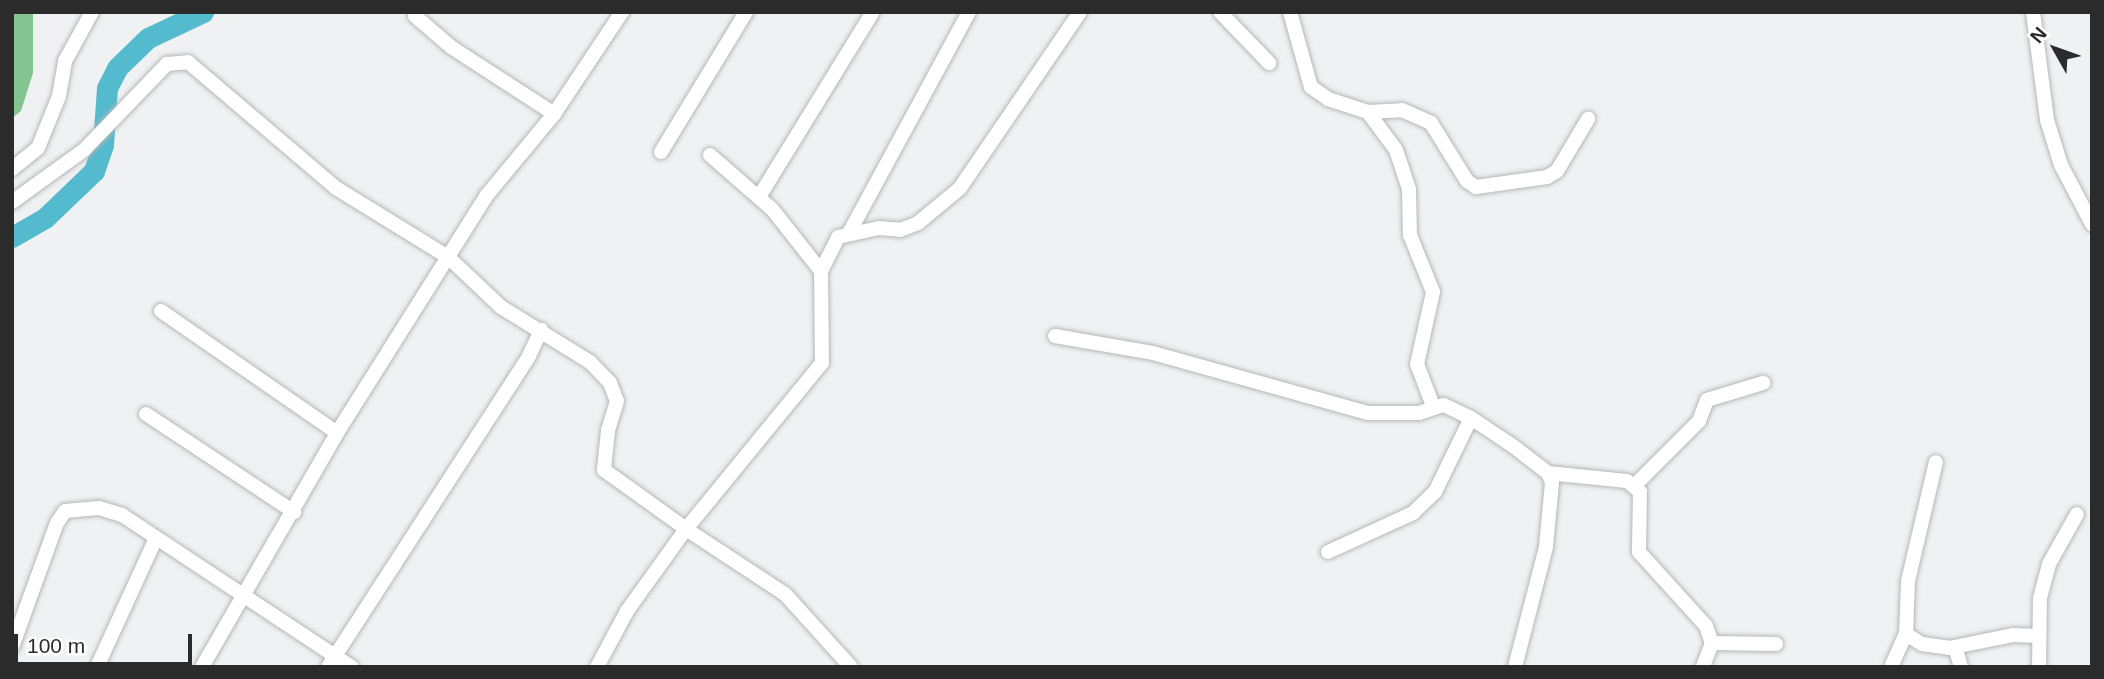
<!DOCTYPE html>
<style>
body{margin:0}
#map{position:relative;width:2104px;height:679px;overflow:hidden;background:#f0f1f3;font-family:Arial,sans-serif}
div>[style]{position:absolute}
.forest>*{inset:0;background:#84c491}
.river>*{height:21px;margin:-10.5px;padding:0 10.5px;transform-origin:10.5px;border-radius:10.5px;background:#54bacd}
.roads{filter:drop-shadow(0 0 2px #b6b7b9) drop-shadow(0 0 2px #b6b7b9)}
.minor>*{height:14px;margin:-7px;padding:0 7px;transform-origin:7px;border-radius:7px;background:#fff}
span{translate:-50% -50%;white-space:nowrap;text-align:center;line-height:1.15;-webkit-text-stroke:5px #fff;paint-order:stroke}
.frame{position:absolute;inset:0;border:14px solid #2b2b2c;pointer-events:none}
.north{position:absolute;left:2020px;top:14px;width:70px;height:70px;-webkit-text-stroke:5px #fff;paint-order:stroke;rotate:310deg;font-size:19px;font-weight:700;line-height:28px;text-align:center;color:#2b2b2c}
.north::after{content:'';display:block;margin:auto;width:24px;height:32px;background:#2b2b2c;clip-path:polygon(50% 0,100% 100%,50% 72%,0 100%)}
.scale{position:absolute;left:14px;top:634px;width:178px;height:32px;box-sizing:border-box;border:4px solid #2b2b2c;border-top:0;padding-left:9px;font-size:21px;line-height:24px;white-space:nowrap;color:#2b2b2c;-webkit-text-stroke:5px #fff;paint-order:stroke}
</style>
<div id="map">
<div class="forest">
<div style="clip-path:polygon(12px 12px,33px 12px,33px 73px,21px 111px,12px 118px)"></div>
</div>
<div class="river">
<div style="left:12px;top:237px;width:38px;rotate:-30deg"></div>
<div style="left:45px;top:218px;width:68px;rotate:-43.8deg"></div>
<div style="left:94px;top:171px;width:28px;rotate:-71deg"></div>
<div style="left:103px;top:145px;width:57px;rotate:-86deg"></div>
<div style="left:107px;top:88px;width:22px;rotate:-63deg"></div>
<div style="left:117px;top:68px;width:43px;rotate:-44.1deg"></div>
<div style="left:148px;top:38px;width:61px;rotate:-25.3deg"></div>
</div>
<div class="roads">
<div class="minor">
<div style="left:1220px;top:12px;width:71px;rotate:46.1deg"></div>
<div style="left:1290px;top:12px;width:78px;rotate:74.4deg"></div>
<div style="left:1311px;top:87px;width:21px;rotate:35deg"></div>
<div style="left:1328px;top:99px;width:42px;rotate:18deg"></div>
<div style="left:1368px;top:112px;width:47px;rotate:53.6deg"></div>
<div style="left:1396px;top:150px;width:41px;rotate:71.6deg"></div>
<div style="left:1409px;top:189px;width:46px;rotate:88.8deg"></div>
<div style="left:1410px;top:235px;width:61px;rotate:68deg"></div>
<div style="left:1433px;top:292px;width:74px;rotate:102.5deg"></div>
<div style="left:1417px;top:364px;width:45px;rotate:69.1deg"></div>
<div style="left:2033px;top:12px;width:109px;rotate:82.6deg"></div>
<div style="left:2047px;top:120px;width:47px;rotate:72.7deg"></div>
<div style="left:2061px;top:165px;width:67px;rotate:62.3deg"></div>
<div style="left:415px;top:16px;width:48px;rotate:40.7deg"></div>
<div style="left:451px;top:47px;width:123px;rotate:33deg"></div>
<div style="left:1368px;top:112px;width:34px;rotate:-3deg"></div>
<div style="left:1402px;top:110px;width:32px;rotate:24deg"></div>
<div style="left:1431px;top:123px;width:68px;rotate:58.2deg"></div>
<div style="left:1467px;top:181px;width:11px;rotate:34deg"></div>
<div style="left:1476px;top:187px;width:72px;rotate:-8deg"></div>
<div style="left:1547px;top:177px;width:12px;rotate:-31deg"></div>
<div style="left:1557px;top:171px;width:61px;rotate:-59.2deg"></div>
<div style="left:661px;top:152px;width:164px;rotate:-58.7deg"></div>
<div style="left:710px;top:155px;width:82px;rotate:41.1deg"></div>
<div style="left:772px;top:209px;width:79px;rotate:51.7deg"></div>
<div style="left:12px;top:169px;width:33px;rotate:-39deg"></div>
<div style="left:38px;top:148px;width:56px;rotate:-68deg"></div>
<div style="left:59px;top:96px;width:36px;rotate:-80deg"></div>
<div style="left:65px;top:61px;width:56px;rotate:-61.1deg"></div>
<div style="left:759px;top:197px;width:217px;rotate:-58.4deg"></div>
<div style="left:12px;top:202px;width:89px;rotate:-35.8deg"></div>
<div style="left:84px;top:150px;width:120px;rotate:-46deg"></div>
<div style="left:167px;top:64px;width:21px;rotate:-5deg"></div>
<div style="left:188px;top:62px;width:194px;rotate:40.4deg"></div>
<div style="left:336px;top:188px;width:132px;rotate:31.6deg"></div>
<div style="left:448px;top:257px;width:73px;rotate:43.3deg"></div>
<div style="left:501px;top:307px;width:105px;rotate:31.7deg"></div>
<div style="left:590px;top:362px;width:29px;rotate:46deg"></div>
<div style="left:610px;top:383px;width:19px;rotate:69deg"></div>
<div style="left:617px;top:401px;width:31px;rotate:107deg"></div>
<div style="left:608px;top:431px;width:39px;rotate:96deg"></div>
<div style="left:604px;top:470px;width:101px;rotate:35.7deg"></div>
<div style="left:686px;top:529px;width:215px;rotate:-50.7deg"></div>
<div style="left:822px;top:363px;width:92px;rotate:-90.6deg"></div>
<div style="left:821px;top:271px;width:38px;rotate:-63deg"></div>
<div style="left:838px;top:237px;width:42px;rotate:-12.4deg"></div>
<div style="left:879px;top:228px;width:21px;rotate:5deg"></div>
<div style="left:900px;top:230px;width:19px;rotate:-21deg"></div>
<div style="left:918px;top:223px;width:55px;rotate:-39.8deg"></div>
<div style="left:960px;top:188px;width:213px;rotate:-55.7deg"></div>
<div style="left:849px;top:233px;width:251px;rotate:-61.5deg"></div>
<div style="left:161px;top:311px;width:214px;rotate:34.7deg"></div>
<div style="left:1055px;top:336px;width:99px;rotate:9.8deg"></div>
<div style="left:1153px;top:353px;width:223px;rotate:15.6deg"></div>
<div style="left:1368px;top:413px;width:51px"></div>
<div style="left:1419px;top:413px;width:26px;rotate:-18deg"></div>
<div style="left:1444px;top:405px;width:30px;rotate:26deg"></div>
<div style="left:1471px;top:418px;width:50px;rotate:33.7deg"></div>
<div style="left:1513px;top:446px;width:44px;rotate:37.6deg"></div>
<div style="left:1548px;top:473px;width:11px;rotate:68deg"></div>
<div style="left:1552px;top:483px;width:64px;rotate:95.4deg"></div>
<div style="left:1546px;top:547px;width:124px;rotate:104.5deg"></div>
<div style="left:146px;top:414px;width:178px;rotate:33.5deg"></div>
<div style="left:1548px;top:473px;width:79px;rotate:5.8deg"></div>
<div style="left:1627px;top:481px;width:17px;rotate:40deg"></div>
<div style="left:1640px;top:492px;width:60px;rotate:91deg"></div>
<div style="left:1639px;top:552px;width:100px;rotate:47.8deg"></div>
<div style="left:1706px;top:626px;width:18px;rotate:71deg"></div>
<div style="left:1712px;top:643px;width:26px;rotate:111deg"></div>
<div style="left:1634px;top:486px;width:92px;rotate:-45deg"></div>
<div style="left:1699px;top:421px;width:22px;rotate:-69deg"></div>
<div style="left:1707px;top:400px;width:59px;rotate:-16.9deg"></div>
<div style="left:1328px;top:552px;width:94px;rotate:-24.6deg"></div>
<div style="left:1413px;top:513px;width:30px;rotate:-44deg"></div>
<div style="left:1435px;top:492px;width:82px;rotate:-64.1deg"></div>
<div style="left:1906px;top:634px;width:19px;rotate:32deg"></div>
<div style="left:1922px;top:644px;width:27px;rotate:8deg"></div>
<div style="left:1949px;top:648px;width:65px;rotate:-11.5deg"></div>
<div style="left:2013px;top:635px;width:26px;rotate:2deg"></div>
<div style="left:1712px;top:643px;width:64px;rotate:0.9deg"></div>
<div style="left:12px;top:647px;width:132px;rotate:-70.1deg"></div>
<div style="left:57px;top:523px;width:14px;rotate:-56deg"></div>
<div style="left:65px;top:511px;width:34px;rotate:-5deg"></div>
<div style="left:99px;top:508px;width:24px;rotate:17deg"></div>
<div style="left:122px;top:515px;width:276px;rotate:33.5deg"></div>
<div style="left:1955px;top:647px;width:21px;rotate:73deg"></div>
<div style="left:97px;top:667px;width:142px;rotate:-65.4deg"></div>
<div style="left:202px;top:667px;width:270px;rotate:-60deg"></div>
<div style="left:337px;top:433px;width:281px;rotate:-57.8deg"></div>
<div style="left:487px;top:195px;width:105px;rotate:-50.4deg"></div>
<div style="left:554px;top:114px;width:123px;rotate:-56.3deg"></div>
<div style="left:328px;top:667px;width:370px;rotate:-57.1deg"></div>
<div style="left:529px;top:356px;width:29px;rotate:-65deg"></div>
<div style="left:597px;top:667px;width:64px;rotate:-61.8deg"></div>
<div style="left:627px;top:611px;width:101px;rotate:-54.3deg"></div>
<div style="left:686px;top:529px;width:118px;rotate:33.3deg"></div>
<div style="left:785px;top:594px;width:98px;rotate:47.9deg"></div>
<div style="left:1891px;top:667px;width:36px;rotate:-66deg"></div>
<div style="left:1906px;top:634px;width:53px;rotate:-87.8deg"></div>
<div style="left:1908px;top:581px;width:122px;rotate:-76.8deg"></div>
<div style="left:2039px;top:667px;width:69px;rotate:-89.2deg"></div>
<div style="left:2040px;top:598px;width:35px;rotate:-75deg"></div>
<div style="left:2049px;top:564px;width:57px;rotate:-60.8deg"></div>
</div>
</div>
<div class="frame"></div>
<div class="north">N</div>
<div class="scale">100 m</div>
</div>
